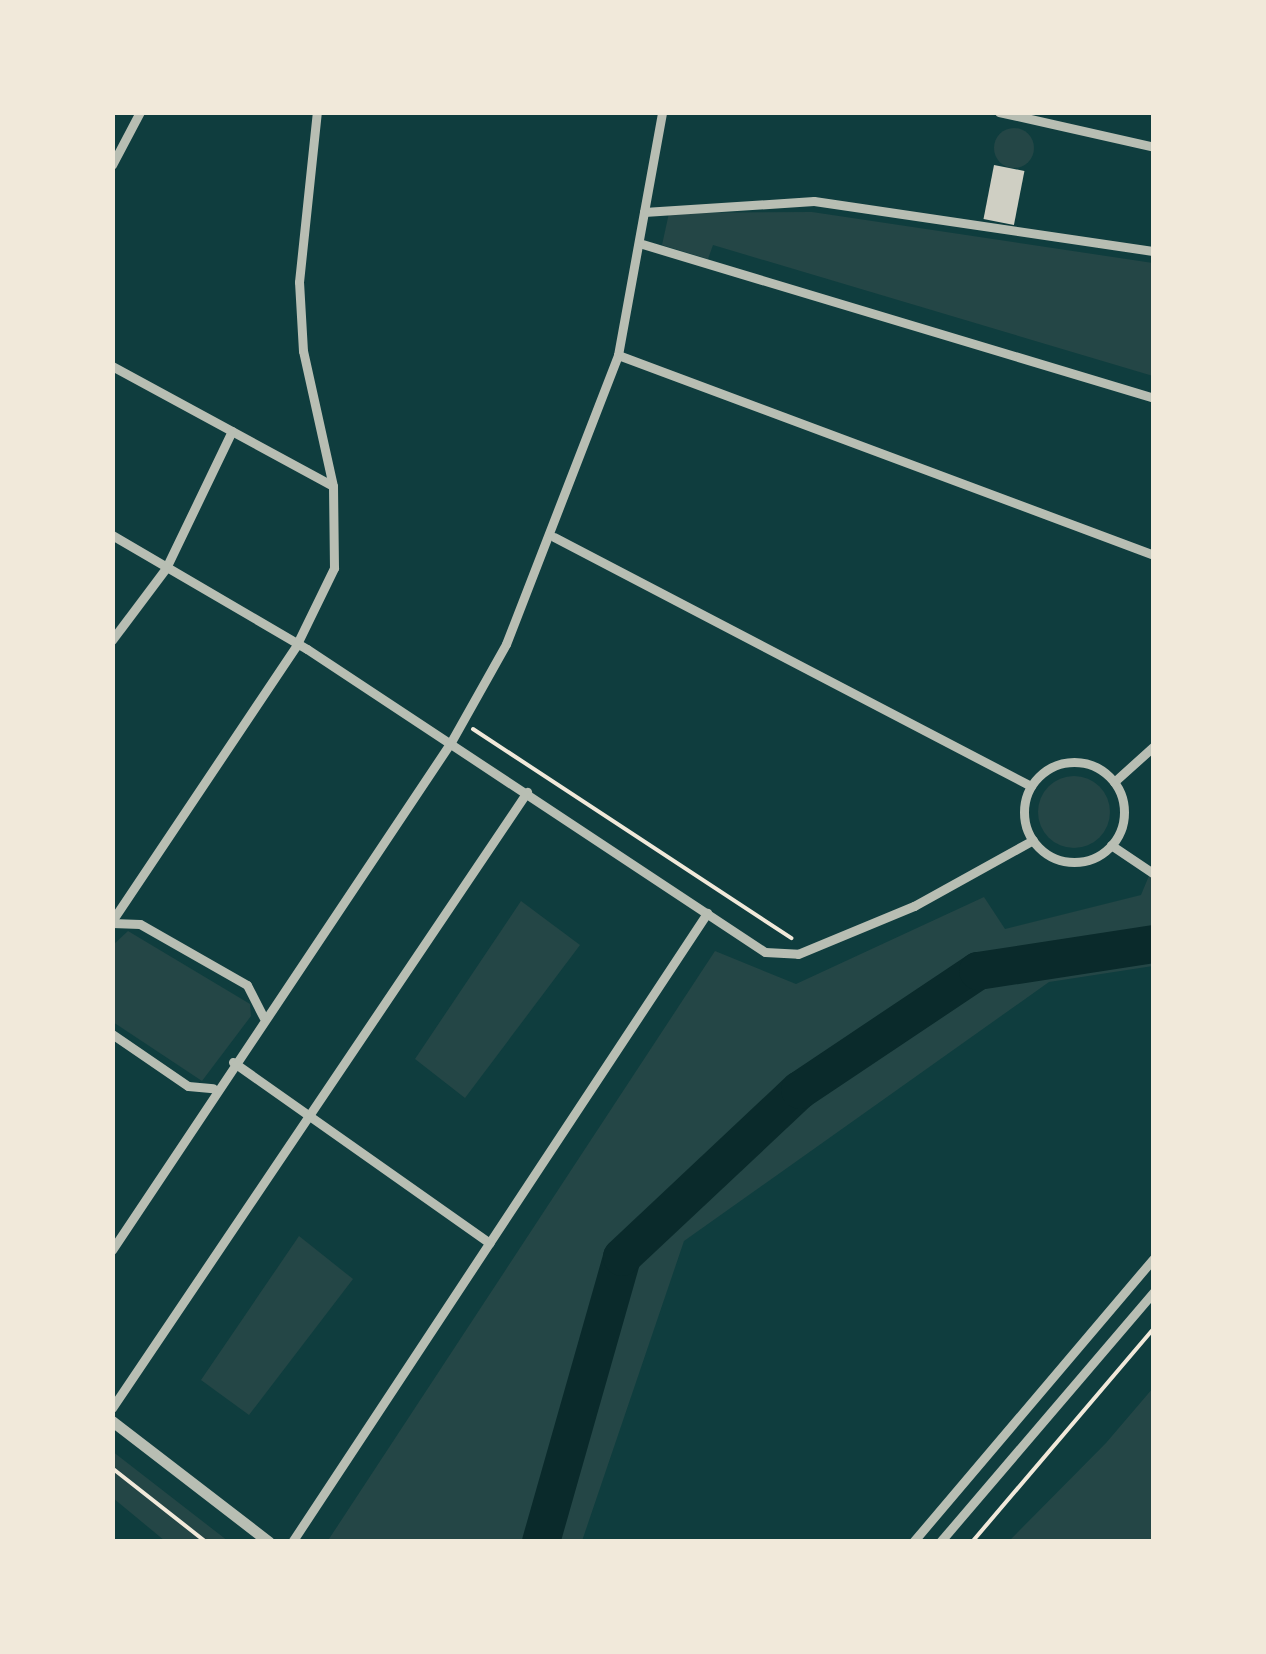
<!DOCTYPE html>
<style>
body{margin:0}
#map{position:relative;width:1266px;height:1654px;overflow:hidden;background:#0f3d3e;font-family:"Golos Text",sans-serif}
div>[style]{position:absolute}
.green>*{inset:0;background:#244646}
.round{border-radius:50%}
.river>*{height:38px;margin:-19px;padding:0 19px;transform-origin:19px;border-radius:19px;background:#0a2a2b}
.building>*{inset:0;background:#cfcfc3;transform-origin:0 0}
.path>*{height:4px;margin:-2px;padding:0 2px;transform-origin:2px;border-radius:2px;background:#f1e9da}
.minor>*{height:9px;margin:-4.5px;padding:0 4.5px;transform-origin:4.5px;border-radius:4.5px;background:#b8beb3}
.minor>.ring{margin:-4.5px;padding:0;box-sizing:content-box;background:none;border:9px solid #b8beb3;border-radius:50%}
.tertiary>*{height:11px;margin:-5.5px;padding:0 5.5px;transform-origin:5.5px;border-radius:5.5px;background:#b8beb3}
span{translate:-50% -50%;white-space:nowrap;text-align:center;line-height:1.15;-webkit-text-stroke:9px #f1e9da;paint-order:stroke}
.frame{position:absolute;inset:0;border:115px solid #f1e9da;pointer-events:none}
</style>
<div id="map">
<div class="green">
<div class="round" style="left:994px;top:128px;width:40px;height:40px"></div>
<div style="clip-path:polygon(812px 212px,1153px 263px,1153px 376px,713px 245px,708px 259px,662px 245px,669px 213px)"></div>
<div class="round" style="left:1038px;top:776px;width:72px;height:72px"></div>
<div style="clip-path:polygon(1153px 866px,1153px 966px,1049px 982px,684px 1241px,582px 1541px,327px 1542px,715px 951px,796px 984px,984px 897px,1005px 929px,1141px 895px)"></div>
<div style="clip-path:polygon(521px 901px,580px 945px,465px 1098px,415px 1059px)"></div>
<div style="clip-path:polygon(128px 931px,250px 1004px,251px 1016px,202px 1081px,113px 1022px,113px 945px)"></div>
<div style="clip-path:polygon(299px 1236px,353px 1279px,249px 1415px,201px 1380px)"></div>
<div style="clip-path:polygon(1153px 1388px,1153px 1541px,1009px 1541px,1106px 1443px)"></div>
<div style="clip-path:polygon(112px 1451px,228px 1541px,165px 1541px,113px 1498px)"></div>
</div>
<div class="river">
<div style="left:541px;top:1542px;width:296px;rotate:-74.1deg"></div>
<div style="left:622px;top:1257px;width:244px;rotate:-43.2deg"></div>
<div style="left:800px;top:1090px;width:214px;rotate:-33.8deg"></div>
<div style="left:978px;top:971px;width:178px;rotate:-8.7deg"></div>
</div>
<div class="building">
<div style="left:994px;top:165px;width:31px;height:55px;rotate:11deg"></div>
</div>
<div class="path">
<div style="left:473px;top:729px;width:381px;rotate:33.3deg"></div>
<div style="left:1154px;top:781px;width:46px;rotate:90deg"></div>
<div style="left:112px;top:1468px;width:120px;rotate:38.2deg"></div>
<div style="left:972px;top:1542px;width:281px;rotate:-49.6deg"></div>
</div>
<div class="minor">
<div style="left:999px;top:112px;width:159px;rotate:12.7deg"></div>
<div style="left:112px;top:165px;width:60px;rotate:-62.2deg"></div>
<div style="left:644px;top:212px;width:170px;rotate:-3.7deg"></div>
<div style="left:814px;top:201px;width:344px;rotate:8.4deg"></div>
<div style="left:639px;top:243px;width:538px;rotate:16.75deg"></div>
<div style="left:618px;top:355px;width:572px;rotate:20.46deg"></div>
<div style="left:112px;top:366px;width:251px;rotate:28.5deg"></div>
<div style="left:112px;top:535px;width:226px;rotate:30.3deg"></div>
<div style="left:307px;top:649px;width:549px;rotate:33.49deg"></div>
<div style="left:765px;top:952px;width:33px;rotate:3deg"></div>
<div style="left:798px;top:954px;width:126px;rotate:-22.5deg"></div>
<div style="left:914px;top:906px;width:136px;rotate:-29deg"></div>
<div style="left:554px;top:537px;width:538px;rotate:27.57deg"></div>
<div style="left:112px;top:640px;width:90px;rotate:-53.1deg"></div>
<div style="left:166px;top:568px;width:152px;rotate:-64.3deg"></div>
<div class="ring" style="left:1024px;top:762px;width:91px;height:91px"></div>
<div style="left:1114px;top:782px;width:54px;rotate:-42deg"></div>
<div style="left:1111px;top:845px;width:52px;rotate:34deg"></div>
<div style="left:112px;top:921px;width:331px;rotate:-56.2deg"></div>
<div style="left:296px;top:646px;width:87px;rotate:-64deg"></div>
<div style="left:334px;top:568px;width:82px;rotate:-90.7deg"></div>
<div style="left:333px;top:486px;width:138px;rotate:-102.5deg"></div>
<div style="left:303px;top:351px;width:69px;rotate:-93.3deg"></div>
<div style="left:299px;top:282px;width:171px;rotate:-84deg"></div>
<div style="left:112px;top:923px;width:28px;rotate:2deg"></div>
<div style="left:140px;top:924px;width:123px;rotate:29.7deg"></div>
<div style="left:247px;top:985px;width:36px;rotate:63deg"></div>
<div style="left:112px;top:1034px;width:92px;rotate:34.4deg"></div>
<div style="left:188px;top:1086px;width:25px;rotate:5deg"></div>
<div style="left:233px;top:1062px;width:314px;rotate:35.2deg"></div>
<div style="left:112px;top:1250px;width:611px;rotate:-56.28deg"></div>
<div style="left:451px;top:742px;width:112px;rotate:-60.7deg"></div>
<div style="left:506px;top:644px;width:310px;rotate:-68.8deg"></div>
<div style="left:618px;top:355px;width:247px;rotate:-79.7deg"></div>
<div style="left:112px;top:1408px;width:743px;rotate:-56.03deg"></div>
<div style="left:292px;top:1542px;width:754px;rotate:-56.58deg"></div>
<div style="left:913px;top:1542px;width:372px;rotate:-49.7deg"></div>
<div style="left:940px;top:1542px;width:330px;rotate:-49.5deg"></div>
</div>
<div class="tertiary">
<div style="left:112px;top:1421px;width:198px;rotate:37.6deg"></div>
</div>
<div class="frame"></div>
</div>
